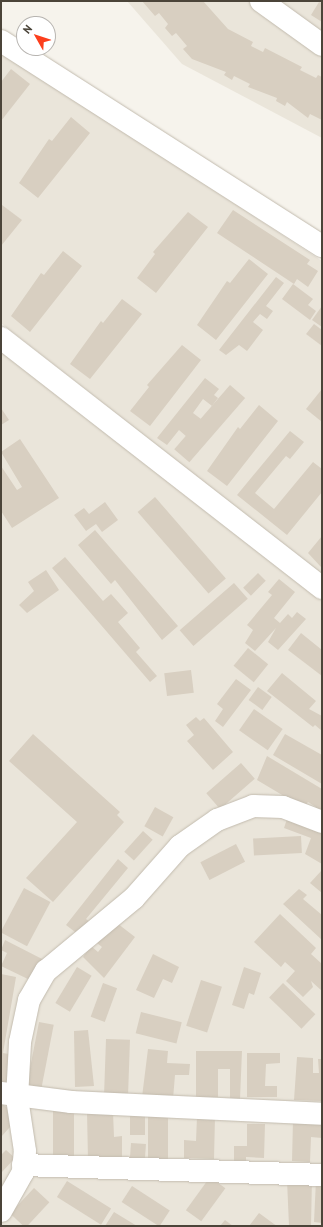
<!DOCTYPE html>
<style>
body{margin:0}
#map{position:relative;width:323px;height:1227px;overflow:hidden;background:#f6f3ec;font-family:"PT Sans",sans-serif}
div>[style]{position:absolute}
.residential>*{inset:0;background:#eae5da}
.building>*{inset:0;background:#d8cfc1;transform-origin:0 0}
.roads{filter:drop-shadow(0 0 1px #c2bbae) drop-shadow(0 0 1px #c2bbae)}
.minor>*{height:22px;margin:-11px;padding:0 11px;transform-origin:11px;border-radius:11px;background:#fff}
span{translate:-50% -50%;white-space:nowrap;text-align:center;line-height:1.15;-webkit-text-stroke:4px #fff;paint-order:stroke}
.frame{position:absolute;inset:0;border:2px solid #4b4439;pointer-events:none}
.north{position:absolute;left:16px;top:16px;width:40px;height:40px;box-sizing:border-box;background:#fff;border:1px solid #b7b4b0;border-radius:50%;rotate:309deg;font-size:11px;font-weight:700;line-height:16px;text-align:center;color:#4b4439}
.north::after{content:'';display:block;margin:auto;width:14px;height:18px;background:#fc3f1d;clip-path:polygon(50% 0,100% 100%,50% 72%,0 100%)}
</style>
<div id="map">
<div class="residential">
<div style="clip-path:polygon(127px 1px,322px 1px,322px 138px,182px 64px)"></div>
<div style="clip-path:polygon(1px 51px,322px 261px,322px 575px,1px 323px)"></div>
<div style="clip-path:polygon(1px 349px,322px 598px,322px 1106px,1px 1088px)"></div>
<div style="clip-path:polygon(1px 1099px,322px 1118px,322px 1226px,1px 1226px)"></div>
</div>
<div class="building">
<div style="clip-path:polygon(142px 1px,203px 1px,228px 29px,253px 42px,251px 46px,263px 52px,265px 48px,302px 67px,300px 70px,316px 78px,318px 75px,322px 77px,322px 120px,310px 114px,308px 118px,287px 102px,285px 106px,276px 101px,277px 98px,248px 87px,250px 84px,234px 76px,232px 80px,224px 75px,226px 72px,192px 59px,183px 49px,187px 46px,176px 33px,172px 36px,165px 28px,168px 24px,159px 13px,155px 16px)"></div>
<div style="clip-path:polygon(319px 2px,322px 3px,322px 22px,311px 15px)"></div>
<div style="clip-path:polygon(11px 69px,30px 84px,1px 121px,1px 82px)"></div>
<div style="clip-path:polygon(71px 117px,90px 133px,38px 198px,19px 183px,49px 139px,52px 141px)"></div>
<div style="clip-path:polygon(2px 205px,22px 220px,1px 246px,1px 207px)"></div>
<div style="clip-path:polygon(233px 210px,310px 260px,307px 264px,318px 271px,308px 287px,297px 279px,294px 284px,217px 233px)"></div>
<div style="clip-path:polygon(188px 212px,208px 227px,156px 293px,137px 278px,155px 254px,153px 252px)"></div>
<div style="clip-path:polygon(63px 251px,82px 266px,30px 332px,11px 316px,41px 273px,44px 275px)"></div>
<div style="clip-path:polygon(249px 259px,268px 274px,216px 340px,197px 325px,227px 281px,230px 283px)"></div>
<div style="clip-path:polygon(276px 277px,284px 283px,266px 306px,273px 311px,267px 319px,260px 314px,253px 322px,263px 330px,247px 351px,239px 345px,226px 355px,219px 350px)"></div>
<div style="clip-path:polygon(293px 284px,313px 299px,308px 305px,316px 311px,310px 320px,282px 299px)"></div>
<div style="clip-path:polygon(122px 299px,142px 314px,90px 379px,70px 364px,101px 321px,103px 323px)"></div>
<div style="clip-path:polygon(322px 306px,322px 327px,312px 320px)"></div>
<div style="clip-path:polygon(314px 324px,322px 330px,322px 346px,306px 334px)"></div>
<div style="clip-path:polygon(182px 345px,201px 360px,150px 426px,130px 411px,149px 387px,147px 385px)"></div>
<div style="clip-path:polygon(205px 378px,219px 389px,214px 395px,218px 398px,212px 406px,203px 399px,193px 413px,201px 419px,187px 437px,179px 430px,167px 445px,157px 438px)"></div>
<div style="left:230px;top:385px;width:20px;height:85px;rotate:41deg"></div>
<div style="clip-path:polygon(322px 389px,322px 422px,306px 409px)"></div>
<div style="clip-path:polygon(259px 405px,278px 421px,227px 486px,207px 471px,238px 427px,240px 429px)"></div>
<div style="clip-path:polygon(1px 408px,9px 420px,1px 425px)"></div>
<div style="clip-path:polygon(290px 431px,304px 442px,290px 459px,286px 456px,255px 493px,274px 509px,313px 462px,322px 469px,322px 492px,287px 535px,237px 495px)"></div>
<div style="clip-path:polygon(20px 439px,59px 498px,12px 528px,1px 511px,1px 466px,17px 490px,22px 487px,1px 452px)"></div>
<div style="left:155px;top:497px;width:108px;height:23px;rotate:49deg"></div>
<div style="clip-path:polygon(105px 502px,118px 520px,102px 532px,96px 524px,86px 531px,74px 515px,84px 508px,89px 514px)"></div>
<div style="clip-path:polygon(95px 530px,178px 626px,162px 640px,115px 580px,111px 584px,78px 545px)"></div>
<div style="clip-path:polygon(322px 536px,322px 565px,321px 567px,308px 553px)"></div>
<div style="clip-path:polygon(65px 557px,103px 601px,111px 594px,128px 613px,118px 622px,140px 648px,136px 652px,157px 676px,150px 682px,52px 568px)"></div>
<div style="clip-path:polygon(46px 570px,59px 590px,27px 613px,19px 605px,34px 591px,28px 582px)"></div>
<div style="left:258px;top:573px;width:11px;height:21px;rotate:45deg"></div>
<div style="clip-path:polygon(279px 579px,295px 592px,274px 618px,280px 623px,288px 614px,292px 618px,297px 612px,306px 619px,278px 650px,268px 642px,276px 628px,255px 651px,245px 643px,253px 630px,247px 625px,272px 595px,268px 592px)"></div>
<div style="left:234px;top:583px;width:21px;height:72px;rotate:49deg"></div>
<div style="clip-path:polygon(301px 633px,322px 650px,322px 676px,288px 650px)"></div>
<div style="left:248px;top:648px;width:26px;height:23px;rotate:39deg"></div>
<div style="left:191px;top:670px;width:23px;height:27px;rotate:83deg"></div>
<div style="clip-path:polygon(282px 673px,316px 701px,309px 709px,322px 716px,322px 731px,315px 725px,313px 727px,267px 691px)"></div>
<div style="clip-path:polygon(236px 679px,251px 690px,223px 727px,215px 721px,223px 709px,217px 704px)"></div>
<div style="left:258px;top:687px;width:17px;height:16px;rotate:36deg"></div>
<div style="left:254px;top:709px;width:35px;height:26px;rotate:35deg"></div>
<div style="clip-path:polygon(196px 717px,200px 721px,204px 718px,233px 752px,213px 770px,187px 741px,194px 735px,186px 725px)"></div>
<div style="clip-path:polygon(33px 734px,120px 812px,117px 815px,124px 822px,53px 902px,26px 878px,77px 822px,9px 761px)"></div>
<div style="clip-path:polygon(285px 734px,322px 755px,322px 784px,273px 755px)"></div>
<div style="clip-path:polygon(267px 756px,322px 789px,322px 816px,313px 812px,316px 807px,308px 802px,304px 808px,257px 780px)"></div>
<div style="left:241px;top:763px;width:21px;height:46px;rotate:49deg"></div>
<div style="left:155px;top:807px;width:21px;height:22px;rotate:29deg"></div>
<div style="clip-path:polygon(288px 816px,322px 828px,322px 864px,305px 854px,311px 838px,284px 828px)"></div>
<div style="left:143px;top:831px;width:13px;height:28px;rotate:42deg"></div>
<div style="left:301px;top:836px;width:17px;height:48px;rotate:87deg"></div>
<div style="left:236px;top:844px;width:20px;height:40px;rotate:63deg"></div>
<div style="clip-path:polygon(118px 859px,128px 868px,86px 919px,90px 922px,79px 935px,66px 925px)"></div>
<div style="clip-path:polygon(322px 870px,322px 893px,310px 883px)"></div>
<div style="left:24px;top:888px;width:30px;height:50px;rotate:28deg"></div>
<div style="clip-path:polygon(299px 889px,307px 895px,303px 899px,322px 915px,322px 940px,283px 904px)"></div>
<div style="clip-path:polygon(280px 914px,316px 948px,311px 954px,322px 964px,322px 991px,311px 981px,313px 987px,303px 997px,286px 981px,295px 971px,285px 962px,281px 967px,254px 942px)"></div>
<div style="clip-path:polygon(113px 920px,135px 937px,104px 978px,83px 957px,91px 946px,98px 952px,102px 947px,93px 940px)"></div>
<div style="clip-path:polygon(5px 940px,46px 961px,32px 981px,1px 966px,7px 953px,1px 950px)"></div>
<div style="clip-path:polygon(153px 954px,179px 967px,172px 983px,163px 979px,154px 998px,136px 990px)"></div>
<div style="left:77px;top:967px;width:17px;height:42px;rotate:31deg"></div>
<div style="clip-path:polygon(244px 967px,261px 973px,254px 995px,249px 993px,244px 1009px,232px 1005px)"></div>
<div style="clip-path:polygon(1px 974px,16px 977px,3px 1053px,14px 1055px,8px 1084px,1px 1083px)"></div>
<div style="left:201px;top:980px;width:22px;height:48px;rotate:18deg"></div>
<div style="left:103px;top:983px;width:15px;height:36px;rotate:20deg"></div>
<div style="left:283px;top:983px;width:45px;height:20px;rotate:44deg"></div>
<div style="left:141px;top:1012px;width:42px;height:22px;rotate:14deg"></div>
<div style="left:39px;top:1022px;width:15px;height:67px;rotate:11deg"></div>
<div style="clip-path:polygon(88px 1030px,94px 1086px,75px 1087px,74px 1031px)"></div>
<div style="left:106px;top:1039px;width:24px;height:56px;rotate:2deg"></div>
<div style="clip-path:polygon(148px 1049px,168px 1051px,167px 1063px,190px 1064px,189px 1075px,175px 1075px,173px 1099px,142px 1097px)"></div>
<div style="clip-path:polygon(196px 1051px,242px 1051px,240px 1099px,230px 1099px,230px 1069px,218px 1069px,218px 1097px,196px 1097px)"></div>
<div style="clip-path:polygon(247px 1053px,280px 1053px,280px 1063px,266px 1064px,265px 1086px,277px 1086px,277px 1097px,247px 1097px)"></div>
<div style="clip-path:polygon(297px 1057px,313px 1058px,313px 1073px,319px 1073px,318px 1059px,322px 1059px,322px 1101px,294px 1100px)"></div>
<div style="clip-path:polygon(1px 1103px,19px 1117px,1px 1137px)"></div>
<div style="left:53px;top:1109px;width:21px;height:47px"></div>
<div style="clip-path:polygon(87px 1112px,113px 1112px,114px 1137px,122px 1136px,122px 1159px,88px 1160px)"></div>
<div style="left:130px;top:1114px;width:15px;height:21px"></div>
<div style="left:148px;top:1115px;width:20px;height:46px"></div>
<div style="clip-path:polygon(197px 1117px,215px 1117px,214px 1159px,184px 1158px,184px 1140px,196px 1141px)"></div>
<div style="clip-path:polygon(293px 1120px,322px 1121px,322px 1138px,311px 1137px,310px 1162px,292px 1161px)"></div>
<div style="clip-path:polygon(247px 1124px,265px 1124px,264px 1158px,246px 1157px,246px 1164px,234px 1164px,234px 1146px,247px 1146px)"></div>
<div style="left:131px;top:1143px;width:15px;height:16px;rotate:4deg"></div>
<div style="clip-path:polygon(6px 1150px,15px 1158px,1px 1173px,1px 1155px)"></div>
<div style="left:210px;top:1177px;width:19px;height:41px;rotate:36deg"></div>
<div style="clip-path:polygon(312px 1178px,311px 1226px,289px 1226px,287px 1180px)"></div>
<div style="clip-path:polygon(316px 1180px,322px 1180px,322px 1223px,314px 1222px)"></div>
<div style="left:67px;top:1181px;width:52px;height:19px;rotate:32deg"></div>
<div style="left:132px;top:1186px;width:45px;height:19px;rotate:33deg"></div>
<div style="left:34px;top:1188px;width:21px;height:35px;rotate:43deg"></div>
<div style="clip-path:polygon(114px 1212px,137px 1226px,105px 1226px)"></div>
<div style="clip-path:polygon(259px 1213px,274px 1224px,277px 1226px,249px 1226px)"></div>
<div style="clip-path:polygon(225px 1220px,233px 1226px,220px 1226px)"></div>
</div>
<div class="roads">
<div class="minor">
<div style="left:261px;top:1px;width:75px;rotate:35.8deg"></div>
<div style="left:1px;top:41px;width:381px;rotate:32.6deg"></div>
<div style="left:1px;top:338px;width:407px;rotate:37.9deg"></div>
<div style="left:1px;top:1093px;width:71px;rotate:7.3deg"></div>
<div style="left:71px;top:1102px;width:251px;rotate:2.7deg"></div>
<div style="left:23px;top:1165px;width:299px;rotate:1.9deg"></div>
<div style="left:1px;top:1211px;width:45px;rotate:-60.6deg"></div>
<div style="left:23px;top:1172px;width:21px;rotate:-85deg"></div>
<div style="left:25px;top:1151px;width:54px;rotate:-98.6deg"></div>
<div style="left:17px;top:1098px;width:56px;rotate:-86.9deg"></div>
<div style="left:20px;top:1042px;width:43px;rotate:-77.9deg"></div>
<div style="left:29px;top:1000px;width:34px;rotate:-60deg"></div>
<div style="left:46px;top:971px;width:114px;rotate:-39.7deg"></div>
<div style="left:134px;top:898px;width:69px;rotate:-48.5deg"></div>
<div style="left:180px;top:846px;width:45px;rotate:-35.1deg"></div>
<div style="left:217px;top:820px;width:39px;rotate:-21deg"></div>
<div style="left:253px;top:806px;width:30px;rotate:2deg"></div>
<div style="left:283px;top:807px;width:42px;rotate:21deg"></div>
</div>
</div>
<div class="frame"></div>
<div class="north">N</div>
</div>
